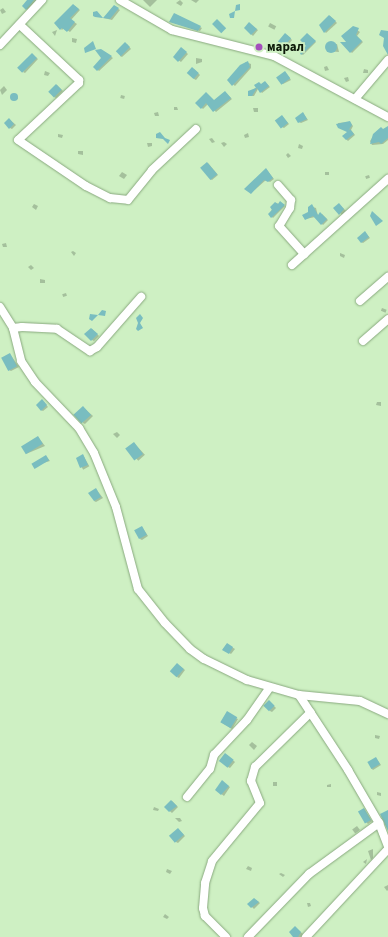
<!DOCTYPE html>
<meta charset="utf-8">
<style>
body{margin:0}
#map{position:relative;width:388px;height:937px;overflow:hidden;background:#cef0c3;font-family:"Source Sans 3",sans-serif}
div>[style]{position:absolute}
.shadow>*{inset:0;background:#0003;transform-origin:0 0}
.building>*{inset:0;background:#79bdc0;transform-origin:0 0}
.round{border-radius:50%}
.roads{filter:drop-shadow(0 0 1px #89a97f) drop-shadow(0 0 1px #89a97f)}
.minor>*{height:8px;margin:-4px;padding:0 4px;transform-origin:4px;border-radius:4px;background:#fff}
.dots>*{width:11px;height:11px;translate:-50% -50%;box-sizing:border-box;border:2px solid #cef0c3;border-radius:50%}
span{translate:-50% -50%;white-space:nowrap;text-align:center;line-height:1.15;-webkit-text-stroke:3.5px #cef0c3;paint-order:stroke}
.poi-label{font-size:13px;color:#0d1909;font-weight:700}
.left{translate:0 -50%;text-align:left}
</style>
<div id="map">
<div class="shadow">
<div style="clip-path:polygon(29px 0,38px 0,28px 10px,26px 9px)"></div>
<div style="clip-path:polygon(143px 0,157px 0,150px 7px)"></div>
<div style="clip-path:polygon(180px 0,183px 3px,181px 6px,176px 3px)"></div>
<div style="clip-path:polygon(191px 0,199px 0,196px 3px)"></div>
<div style="clip-path:polygon(75px 6px,80px 10px,71px 20px,77px 24px,70px 32px,64px 28px,62px 30px,61px 29px)"></div>
<div style="clip-path:polygon(114px 6px,120px 10px,112px 20px,104px 18px)"></div>
<div style="clip-path:polygon(3px 8px,6px 12px,2px 14px,0 10px)"></div>
<div style="clip-path:polygon(175px 14px,202px 28px,200px 31px,172px 22px)"></div>
<div style="clip-path:polygon(330px 16px,337px 23px,326px 33px,325px 32px)"></div>
<div style="left:270px;top:23px;width:7px;height:4px;rotate:27deg"></div>
<div style="clip-path:polygon(251px 25px,258px 30px,253px 36px,245px 28px)"></div>
<div style="clip-path:polygon(353px 27px,360px 32px,357px 36px,363px 42px,352px 53px,342px 43px,348px 43px)"></div>
<div style="clip-path:polygon(57px 30px,55px 36px,52px 32px)"></div>
<div style="clip-path:polygon(287px 35px,292px 40px,287px 47px,279px 42px)"></div>
<div style="clip-path:polygon(308px 35px,316px 42px,303px 55px,301px 54px,307px 46px)"></div>
<div style="clip-path:polygon(72px 38px,77px 39px,76px 43px,72px 42px)"></div>
<div style="clip-path:polygon(127px 44px,131px 49px,122px 57px,120px 56px)"></div>
<div style="clip-path:polygon(326px 45px,337px 44px,339px 52px,327px 51px)"></div>
<div style="clip-path:polygon(101px 50px,113px 58px,99px 71px,95px 67px,102px 58px)"></div>
<div style="clip-path:polygon(183px 50px,188px 54px,181px 62px,174px 57px)"></div>
<div style="clip-path:polygon(34px 56px,38px 59px,25px 73px,23px 72px)"></div>
<div style="clip-path:polygon(196px 58px,202px 59px,202px 62px,196px 64px)"></div>
<div style="clip-path:polygon(246px 62px,251px 64px,251px 68px,235px 86px,228px 80px)"></div>
<div style="clip-path:polygon(327px 66px,329px 70px,325px 71px,324px 67px)"></div>
<div style="clip-path:polygon(194px 69px,200px 75px,196px 80px,194px 79px)"></div>
<div style="clip-path:polygon(364px 69px,368px 70px,368px 73px,363px 73px)"></div>
<div style="clip-path:polygon(45px 71px,50px 73px,48px 76px,44px 75px)"></div>
<div style="clip-path:polygon(285px 72px,291px 80px,283px 84px,282px 83px)"></div>
<div style="clip-path:polygon(348px 77px,349px 81px,346px 82px,344px 78px)"></div>
<div style="clip-path:polygon(265px 82px,270px 87px,262px 93px,258px 89px,254px 96px,250px 96px,249px 92px)"></div>
<div style="clip-path:polygon(57px 85px,63px 91px,56px 98px,54px 97px)"></div>
<div style="clip-path:polygon(4px 86px,7px 90px,2px 95px,0 90px)"></div>
<div style="clip-path:polygon(225px 92px,232px 99px,216px 112px,208px 104px,203px 109px,197px 103px,214px 101px)"></div>
<div style="clip-path:polygon(11px 94px,17px 96px,18px 99px,12px 100px)"></div>
<div style="left:121px;top:95px;width:4px;height:3px;rotate:14deg"></div>
<div style="clip-path:polygon(174px 107px,177px 107px,178px 110px,174px 110px)"></div>
<div style="clip-path:polygon(253px 108px,258px 108px,258px 112px,254px 112px)"></div>
<div style="clip-path:polygon(158px 112px,159px 116px,155px 116px,154px 113px)"></div>
<div style="clip-path:polygon(303px 113px,308px 120px,301px 123px,299px 122px)"></div>
<div style="clip-path:polygon(282px 116px,289px 124px,284px 128px,282px 127px)"></div>
<div style="clip-path:polygon(9px 119px,16px 125px,12px 129px,10px 128px)"></div>
<div style="clip-path:polygon(350px 122px,353px 126px,351px 130px,355px 135px,348px 141px,343px 136px,348px 132px,338px 126px,338px 123px)"></div>
<div style="clip-path:polygon(388px 128px,388px 140px,383px 144px,372px 145px,370px 141px,374px 135px)"></div>
<div style="clip-path:polygon(248px 133px,249px 137px,245px 138px,244px 135px)"></div>
<div style="clip-path:polygon(58px 134px,63px 135px,62px 138px,58px 137px)"></div>
<div style="clip-path:polygon(212px 138px,215px 142px,212px 143px,209px 139px)"></div>
<div style="clip-path:polygon(224px 142px,227px 144px,224px 147px,221px 143px)"></div>
<div style="clip-path:polygon(147px 143px,152px 143px,152px 146px,148px 147px)"></div>
<div style="clip-path:polygon(299px 144px,303px 146px,302px 149px,298px 148px)"></div>
<div style="clip-path:polygon(78px 151px,83px 151px,83px 155px,78px 154px)"></div>
<div style="clip-path:polygon(288px 153px,291px 156px,288px 158px,286px 155px)"></div>
<div style="clip-path:polygon(208px 163px,218px 175px,212px 180px,210px 179px)"></div>
<div style="clip-path:polygon(266px 169px,274px 179px,270px 182px,266px 180px,251px 193px)"></div>
<div style="clip-path:polygon(122px 172px,127px 175px,124px 179px,119px 176px)"></div>
<div style="left:325px;top:172px;width:4px;height:3px"></div>
<div style="left:369px;top:175px;width:3px;height:4px;rotate:72deg"></div>
<div style="clip-path:polygon(276px 203px,285px 206px,273px 218px,269px 214px)"></div>
<div style="clip-path:polygon(34px 204px,38px 206px,36px 210px,32px 207px)"></div>
<div style="clip-path:polygon(310px 206px,316px 208px,318px 216px,322px 214px,328px 220px,323px 225px,315px 217px,306px 219px)"></div>
<div style="clip-path:polygon(341px 206px,346px 211px,342px 215px,335px 208px)"></div>
<div style="clip-path:polygon(365px 232px,370px 238px,363px 243px,361px 242px)"></div>
<div style="clip-path:polygon(6px 243px,7px 247px,3px 247px,2px 244px)"></div>
<div style="clip-path:polygon(73px 251px,76px 253px,74px 256px,71px 252px)"></div>
<div style="clip-path:polygon(340px 253px,345px 255px,344px 258px,340px 256px)"></div>
<div style="clip-path:polygon(31px 265px,34px 268px,31px 270px,28px 267px)"></div>
<div style="clip-path:polygon(40px 279px,45px 280px,45px 283px,40px 283px)"></div>
<div style="left:66px;top:293px;width:3px;height:4px;rotate:72deg"></div>
<div style="left:382px;top:308px;width:5px;height:3px;rotate:22deg"></div>
<div style="clip-path:polygon(92px 329px,99px 336px,94px 341px,92px 340px)"></div>
<div style="clip-path:polygon(10px 354px,19px 367px,11px 371px,9px 370px)"></div>
<div style="clip-path:polygon(44px 402px,48px 407px,43px 411px,41px 410px)"></div>
<div style="clip-path:polygon(377px 402px,381px 402px,381px 406px,376px 405px)"></div>
<div style="clip-path:polygon(85px 409px,93px 416px,85px 424px,83px 423px)"></div>
<div style="clip-path:polygon(117px 432px,120px 435px,117px 438px,113px 434px)"></div>
<div style="clip-path:polygon(38px 437px,45px 446px,26px 454px)"></div>
<div style="left:134px;top:443px;width:16px;height:9px;rotate:47deg"></div>
<div style="left:83px;top:455px;width:13px;height:7px;rotate:61deg"></div>
<div style="clip-path:polygon(46px 456px,50px 461px,33px 466px)"></div>
<div style="clip-path:polygon(96px 489px,103px 498px,96px 502px,94px 501px)"></div>
<div style="clip-path:polygon(142px 527px,148px 536px,142px 540px,140px 539px)"></div>
<div style="clip-path:polygon(227px 644px,235px 649px,231px 654px,223px 649px)"></div>
<div style="clip-path:polygon(180px 666px,185px 670px,179px 678px,177px 677px)"></div>
<div style="clip-path:polygon(271px 703px,276px 708px,272px 712px,270px 711px)"></div>
<div style="clip-path:polygon(226px 714px,238px 719px,232px 729px,221px 722px)"></div>
<div style="clip-path:polygon(375px 735px,380px 736px,379px 739px,375px 738px)"></div>
<div style="clip-path:polygon(252px 742px,257px 746px,254px 750px,249px 745px)"></div>
<div style="clip-path:polygon(227px 755px,235px 762px,230px 768px,228px 767px)"></div>
<div style="clip-path:polygon(376px 758px,381px 765px,373px 770px,371px 768px)"></div>
<div style="left:273px;top:782px;width:4px;height:4px"></div>
<div style="clip-path:polygon(224px 783px,230px 787px,224px 796px,216px 790px)"></div>
<div style="clip-path:polygon(331px 784px,331px 787px,327px 787px,327px 785px)"></div>
<div style="clip-path:polygon(377px 792px,381px 793px,381px 796px,377px 795px)"></div>
<div style="clip-path:polygon(172px 801px,178px 807px,172px 813px,165px 807px)"></div>
<div style="clip-path:polygon(154px 807px,159px 809px,158px 811px,153px 810px)"></div>
<div style="clip-path:polygon(364px 809px,372px 821px,368px 824px,366px 822px)"></div>
<div style="clip-path:polygon(175px 818px,180px 818px,182px 821px,179px 822px)"></div>
<div style="left:357px;top:826px;width:5px;height:6px;rotate:53deg"></div>
<div style="clip-path:polygon(178px 829px,185px 836px,178px 843px,176px 842px)"></div>
<div style="clip-path:polygon(373px 849px,373px 858px,371px 860px,368px 851px)"></div>
<div style="clip-path:polygon(367px 859px,366px 864px,363px 862px)"></div>
<div style="clip-path:polygon(248px 866px,252px 868px,251px 871px,246px 869px)"></div>
<div style="clip-path:polygon(167px 869px,172px 871px,170px 874px,166px 872px)"></div>
<div style="clip-path:polygon(281px 873px,285px 875px,283px 877px,279px 874px)"></div>
<div style="clip-path:polygon(388px 885px,388px 890px,387px 891px,384px 887px)"></div>
<div style="clip-path:polygon(256px 900px,260px 903px,254px 909px,249px 904px)"></div>
<div style="clip-path:polygon(307px 903px,310px 903px,311px 906px,308px 907px)"></div>
<div style="clip-path:polygon(165px 914px,169px 917px,167px 919px,163px 917px)"></div>
<div style="clip-path:polygon(297px 929px,303px 934px,301px 937px,295px 937px)"></div>
</div>
<div class="building">
<div style="clip-path:polygon(27px 0,34px 0,26px 10px,22px 6px)"></div>
<div style="clip-path:polygon(73px 4px,79px 9px,70px 18px,75px 22px,67px 32px,62px 28px,60px 30px,54px 23px)"></div>
<div style="clip-path:polygon(240px 4px,240px 10px,235px 11px,234px 18px,230px 18px,229px 14px,235px 11px,236px 5px)"></div>
<div style="clip-path:polygon(114px 5px,119px 8px,110px 19px,95px 17px,93px 16px,93px 12px,97px 11px,103px 18px)"></div>
<div style="clip-path:polygon(174px 13px,201px 26px,198px 31px,169px 22px)"></div>
<div style="clip-path:polygon(329px 15px,336px 21px,324px 33px,319px 25px)"></div>
<div style="left:217px;top:19px;width:13px;height:7px;rotate:45deg"></div>
<div style="clip-path:polygon(249px 22px,257px 29px,251px 35px,244px 28px)"></div>
<div style="clip-path:polygon(353px 26px,359px 28px,356px 35px,362px 41px,350px 53px,340px 42px,346px 42px,341px 36px)"></div>
<div style="clip-path:polygon(381px 30px,388px 31px,388px 55px,383px 46px,384px 38px,379px 35px)"></div>
<div style="left:285px;top:33px;width:8px;height:11px;rotate:40deg"></div>
<div style="clip-path:polygon(307px 33px,316px 41px,301px 55px,299px 51px,306px 46px,300px 40px)"></div>
<div style="clip-path:polygon(93px 41px,96px 49px,85px 53px,84px 48px)"></div>
<div class="round" style="left:325px;top:41px;width:12px;height:12px"></div>
<div style="left:125px;top:42px;width:7px;height:13px;rotate:45deg"></div>
<div style="clip-path:polygon(181px 47px,187px 52px,178px 62px,173px 57px)"></div>
<div style="clip-path:polygon(101px 49px,112px 56px,97px 71px,93px 67px,101px 58px,95px 50px)"></div>
<div style="left:32px;top:53px;width:7px;height:21px;rotate:45deg"></div>
<div style="clip-path:polygon(248px 61px,250px 67px,232px 86px,227px 80px,240px 65px)"></div>
<div style="left:192px;top:67px;width:9px;height:8px;rotate:41deg"></div>
<div style="left:285px;top:71px;width:9px;height:11px;rotate:54deg"></div>
<div style="clip-path:polygon(265px 81px,269px 86px,260px 93px,257px 88px,252px 96px,248px 96px,248px 91px,256px 88px,254px 85px,259px 82px,261px 84px)"></div>
<div style="left:56px;top:84px;width:8px;height:11px;rotate:45deg"></div>
<div style="clip-path:polygon(225px 91px,231px 98px,213px 112px,206px 103px,201px 109px,195px 103px,206px 92px,214px 100px)"></div>
<div class="round" style="left:10px;top:93px;width:8px;height:8px"></div>
<div style="clip-path:polygon(303px 112px,307px 119px,298px 123px,295px 118px)"></div>
<div style="left:282px;top:115px;width:10px;height:9px;rotate:53deg"></div>
<div style="clip-path:polygon(9px 118px,14px 124px,9px 129px,4px 123px)"></div>
<div style="clip-path:polygon(350px 121px,352px 125px,348px 131px,350px 129px,354px 134px,346px 140px,342px 136px,347px 132px,338px 128px,336px 124px)"></div>
<div style="clip-path:polygon(388px 126px,388px 138px,381px 144px,379px 142px,370px 144px,373px 134px,381px 127px,383px 129px)"></div>
<div style="clip-path:polygon(160px 132px,165px 138px,170px 140px,168px 144px,163px 139px,156px 138px,156px 134px)"></div>
<div style="left:207px;top:162px;width:16px;height:9px;rotate:50deg"></div>
<div style="clip-path:polygon(266px 168px,273px 178px,268px 182px,264px 180px,251px 194px,244px 189px)"></div>
<div style="clip-path:polygon(280px 201px,285px 205px,271px 218px,268px 214px,272px 210px,270px 207px,275px 202px,278px 204px)"></div>
<div style="clip-path:polygon(339px 203px,344px 209px,339px 215px,333px 208px)"></div>
<div style="clip-path:polygon(312px 204px,318px 215px,320px 212px,327px 219px,321px 225px,313px 216px,305px 220px,302px 215px,308px 212px,308px 207px)"></div>
<div style="clip-path:polygon(372px 211px,383px 221px,376px 226px,370px 216px)"></div>
<div style="clip-path:polygon(365px 231px,369px 237px,361px 243px,357px 238px)"></div>
<div style="clip-path:polygon(102px 310px,106px 311px,105px 316px,98px 315px,92px 321px,89px 319px,90px 314px,98px 315px)"></div>
<div style="clip-path:polygon(140px 314px,143px 318px,140px 323px,143px 328px,138px 331px,136px 329px,138px 323px,136px 318px)"></div>
<div style="clip-path:polygon(91px 328px,98px 334px,91px 341px,84px 334px)"></div>
<div style="left:10px;top:353px;width:15px;height:10px;rotate:62deg"></div>
<div style="clip-path:polygon(42px 399px,47px 405px,41px 411px,36px 405px)"></div>
<div style="left:83px;top:406px;width:12px;height:13px;rotate:48deg"></div>
<div style="left:38px;top:436px;width:9px;height:20px;rotate:58deg"></div>
<div style="left:134px;top:442px;width:15px;height:11px;rotate:53deg"></div>
<div style="clip-path:polygon(83px 454px,88px 465px,80px 468px,76px 458px)"></div>
<div style="left:46px;top:455px;width:6px;height:17px;rotate:59deg"></div>
<div style="clip-path:polygon(96px 488px,101px 497px,94px 501px,88px 493px)"></div>
<div style="left:142px;top:526px;width:10px;height:9px;rotate:61deg"></div>
<div style="clip-path:polygon(227px 643px,233px 647px,229px 654px,222px 650px)"></div>
<div style="left:177px;top:663px;width:9px;height:11px;rotate:41deg"></div>
<div style="left:269px;top:700px;width:8px;height:8px;rotate:45deg"></div>
<div style="left:227px;top:711px;width:12px;height:13px;rotate:31deg"></div>
<div style="left:225px;top:753px;width:11px;height:10px;rotate:38deg"></div>
<div style="left:376px;top:757px;width:8px;height:10px;rotate:60deg"></div>
<div style="clip-path:polygon(222px 780px,229px 786px,221px 795px,215px 790px)"></div>
<div style="clip-path:polygon(171px 800px,177px 806px,169px 812px,164px 807px)"></div>
<div style="left:364px;top:808px;width:14px;height:7px;rotate:60deg"></div>
<div style="clip-path:polygon(388px 810px,388px 831px,380px 814px)"></div>
<div style="left:178px;top:828px;width:9px;height:12px;rotate:49deg"></div>
<div style="clip-path:polygon(254px 898px,259px 902px,251px 908px,247px 904px)"></div>
<div style="clip-path:polygon(295px 926px,301px 932px,298px 937px,293px 937px,289px 932px)"></div>
</div>
<div class="roads">
<div class="minor">
<div style="left:120px;top:0;width:60px;rotate:30deg"></div>
<div style="left:172px;top:30px;width:105px;rotate:14.3deg"></div>
<div style="left:274px;top:56px;width:129px;rotate:28.2deg"></div>
<div style="left:20px;top:25px;width:81px;rotate:43deg"></div>
<div style="left:79px;top:80px;width:3px;rotate:90deg"></div>
<div style="left:79px;top:83px;width:83px;rotate:136.9deg"></div>
<div style="left:18px;top:140px;width:82px;rotate:34.1deg"></div>
<div style="left:86px;top:186px;width:27px;rotate:27deg"></div>
<div style="left:110px;top:198px;width:18px;rotate:6deg"></div>
<div style="left:128px;top:200px;width:38px;rotate:-51deg"></div>
<div style="left:152px;top:170px;width:60px;rotate:-43deg"></div>
<div style="left:0;top:45px;width:62px;rotate:-47deg"></div>
<div style="left:355px;top:99px;width:51px;rotate:-49.8deg"></div>
<div style="left:278px;top:185px;width:20px;rotate:49deg"></div>
<div style="left:291px;top:200px;width:8px;rotate:97deg"></div>
<div style="left:290px;top:208px;width:21px;rotate:121deg"></div>
<div style="left:279px;top:226px;width:38px;rotate:48deg"></div>
<div style="left:292px;top:265px;width:129px;rotate:-41.9deg"></div>
<div style="left:360px;top:301px;width:37px;rotate:-41deg"></div>
<div style="left:0;top:307px;width:25px;rotate:58deg"></div>
<div style="left:13px;top:328px;width:34px;rotate:76deg"></div>
<div style="left:21px;top:361px;width:25px;rotate:56deg"></div>
<div style="left:35px;top:382px;width:64px;rotate:46.3deg"></div>
<div style="left:79px;top:428px;width:29px;rotate:59deg"></div>
<div style="left:94px;top:453px;width:58px;rotate:67.8deg"></div>
<div style="left:116px;top:507px;width:85px;rotate:75deg"></div>
<div style="left:138px;top:589px;width:43px;rotate:51.5deg"></div>
<div style="left:165px;top:623px;width:36px;rotate:46deg"></div>
<div style="left:190px;top:649px;width:17px;rotate:36deg"></div>
<div style="left:204px;top:659px;width:48px;rotate:26deg"></div>
<div style="left:247px;top:680px;width:54px;rotate:16.1deg"></div>
<div style="left:299px;top:695px;width:61px;rotate:5.6deg"></div>
<div style="left:360px;top:701px;width:31px;rotate:25deg"></div>
<div style="left:13px;top:328px;width:9px;rotate:-6deg"></div>
<div style="left:22px;top:327px;width:35px;rotate:3deg"></div>
<div style="left:57px;top:329px;width:40px;rotate:34deg"></div>
<div style="left:90px;top:351px;width:8px;rotate:-30deg"></div>
<div style="left:97px;top:347px;width:67px;rotate:-48.7deg"></div>
<div style="left:363px;top:341px;width:33px;rotate:-41deg"></div>
<div style="left:299px;top:695px;width:90px;rotate:56.8deg"></div>
<div style="left:348px;top:770px;width:61px;rotate:59.7deg"></div>
<div style="left:379px;top:823px;width:25px;rotate:69deg"></div>
<div style="left:187px;top:797px;width:36px;rotate:-51deg"></div>
<div style="left:210px;top:769px;width:15px;rotate:-74deg"></div>
<div style="left:214px;top:755px;width:48px;rotate:-46.7deg"></div>
<div style="left:247px;top:720px;width:39px;rotate:-55deg"></div>
<div style="left:226px;top:937px;width:30px;rotate:-135deg"></div>
<div style="left:205px;top:916px;width:8px;rotate:-104deg"></div>
<div style="left:203px;top:908px;width:25px;rotate:-85deg"></div>
<div style="left:205px;top:883px;width:23px;rotate:-72deg"></div>
<div style="left:212px;top:861px;width:75px;rotate:-50.4deg"></div>
<div style="left:260px;top:803px;width:24px;rotate:-112deg"></div>
<div style="left:251px;top:781px;width:15px;rotate:-74deg"></div>
<div style="left:255px;top:767px;width:78px;rotate:-44.5deg"></div>
<div style="left:248px;top:937px;width:88px;rotate:-45.9deg"></div>
<div style="left:309px;top:874px;width:87px;rotate:-36.1deg"></div>
<div style="left:306px;top:937px;width:120px;rotate:-47deg"></div>
</div>
</div>
<div class="dots">
<div style="left:259px;top:47px;background:#a44ebc"></div>
</div>
<div class="poi-label">
<span class="left" style="left:267px;top:47px">марал</span>
</div>
</div>
